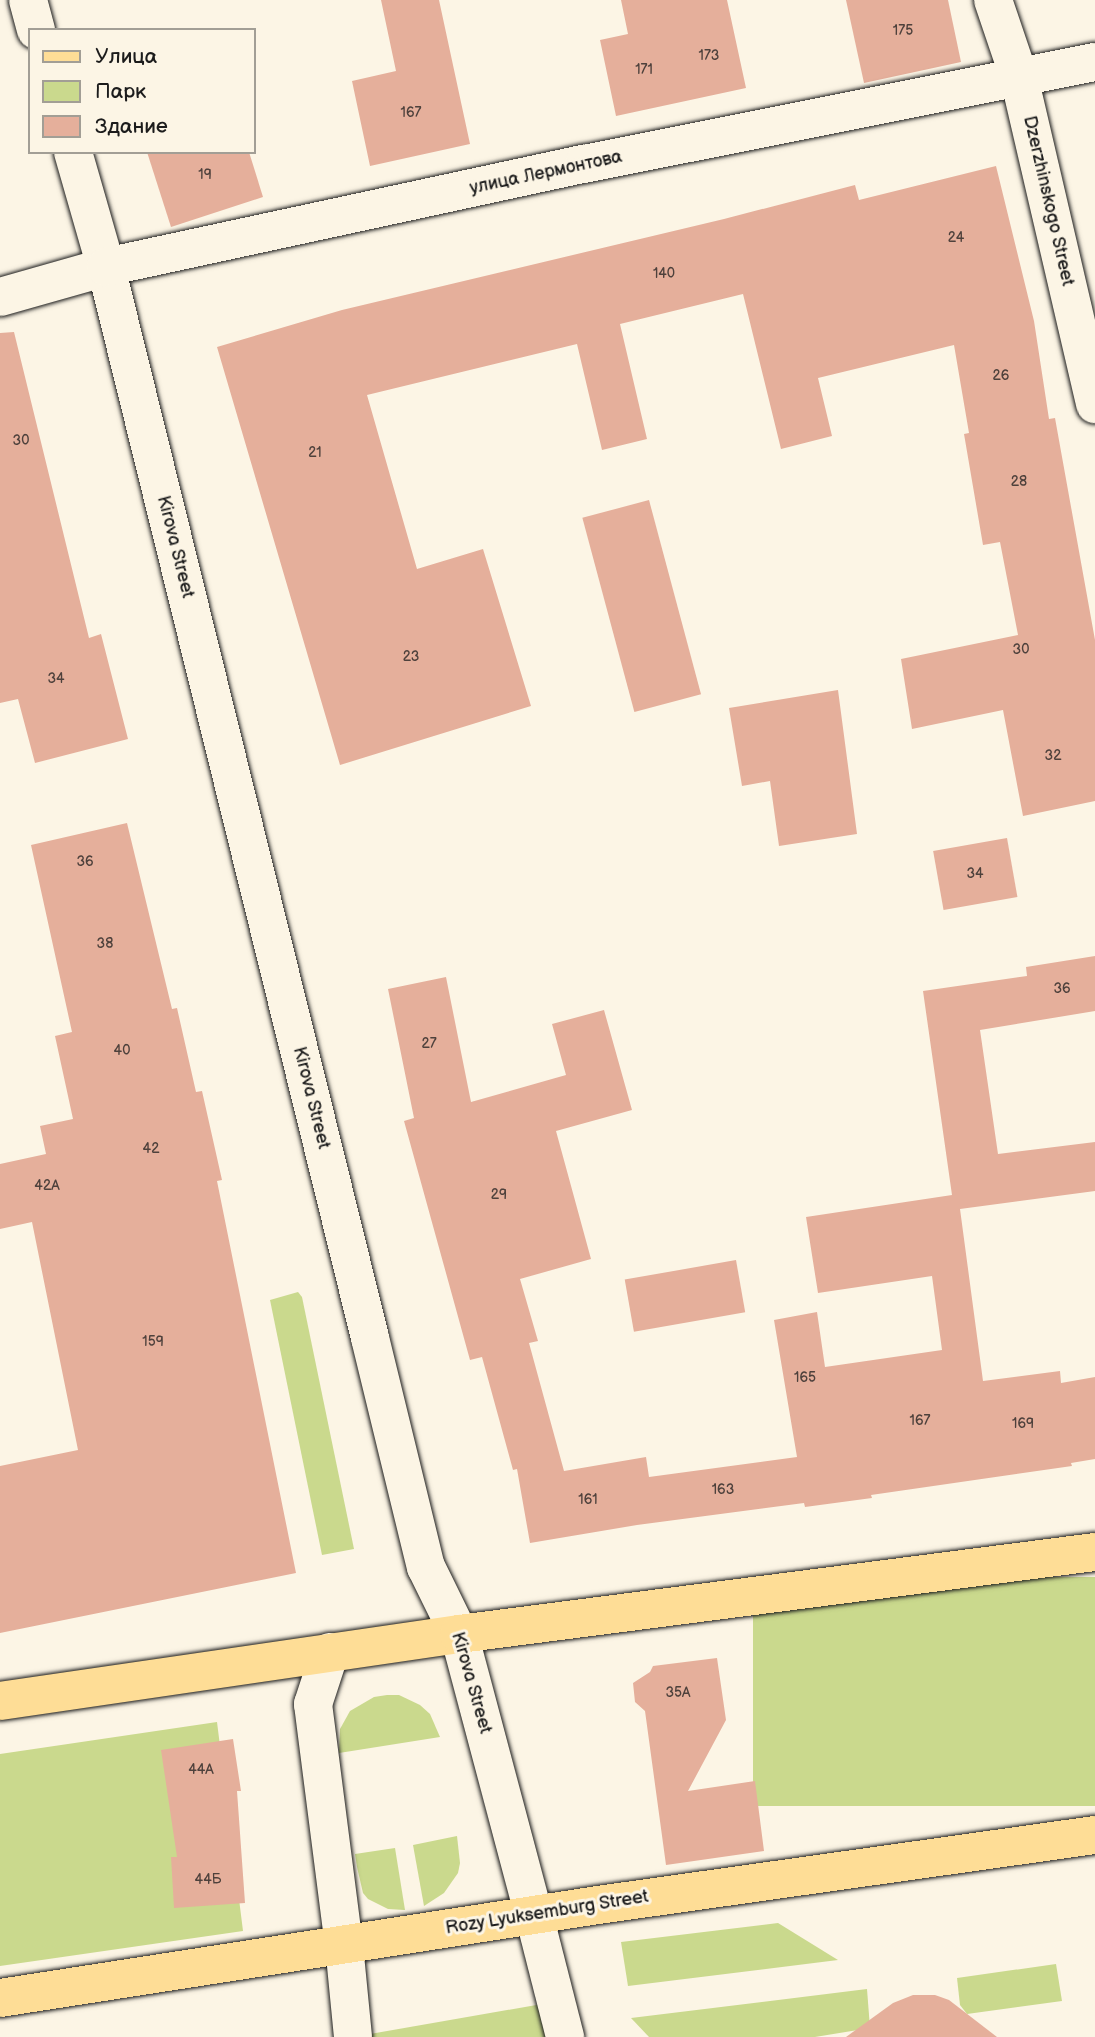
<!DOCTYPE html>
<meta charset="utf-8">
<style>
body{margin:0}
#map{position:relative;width:1095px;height:2037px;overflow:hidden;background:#fcf5e5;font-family:"Balsamiq Sans",sans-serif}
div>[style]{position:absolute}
.green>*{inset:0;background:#cad98d;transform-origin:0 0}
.building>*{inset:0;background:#e5af9b;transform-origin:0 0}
.roads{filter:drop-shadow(0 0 2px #1c1c1c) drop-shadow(0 0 2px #1c1c1c)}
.minor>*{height:38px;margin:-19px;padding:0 19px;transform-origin:19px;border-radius:19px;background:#fcf5e5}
.tertiary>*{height:38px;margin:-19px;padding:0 19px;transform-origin:19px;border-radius:19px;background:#fcf5e5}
.primary>*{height:38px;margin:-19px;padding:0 19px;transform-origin:19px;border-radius:19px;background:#fedd96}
span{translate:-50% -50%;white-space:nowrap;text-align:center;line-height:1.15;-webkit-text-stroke:6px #fcf5e5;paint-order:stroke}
.number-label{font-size:14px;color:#4e413c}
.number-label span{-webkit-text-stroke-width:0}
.street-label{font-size:18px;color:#1c1c1c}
.legend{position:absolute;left:28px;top:28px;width:228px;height:126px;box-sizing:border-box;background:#fcf5e5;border:2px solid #a29e95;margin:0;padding:9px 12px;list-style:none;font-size:21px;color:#1c1c1c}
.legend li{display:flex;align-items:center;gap:14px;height:35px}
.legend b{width:35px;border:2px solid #a29e95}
</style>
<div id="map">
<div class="green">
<div style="clip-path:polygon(298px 1292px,302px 1297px,354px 1549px,322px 1555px,270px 1300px)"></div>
<div style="left:1095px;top:1577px;width:229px;height:342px;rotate:90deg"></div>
<div style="clip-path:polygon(387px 1695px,399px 1695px,420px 1705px,430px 1714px,440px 1737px,339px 1753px,340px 1729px,350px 1711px,374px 1697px)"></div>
<div style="clip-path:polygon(217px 1722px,243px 1931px,0 1966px,0 1754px)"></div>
<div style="clip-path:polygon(457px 1836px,460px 1863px,458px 1873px,444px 1893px,424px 1906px,413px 1845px)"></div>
<div style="clip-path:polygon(395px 1848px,405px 1910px,388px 1909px,368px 1899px,363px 1893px,357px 1867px,355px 1854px)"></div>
<div style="clip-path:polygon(778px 1923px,838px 1960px,628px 1986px,621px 1942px)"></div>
<div style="clip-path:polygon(1056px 1964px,1062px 2001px,967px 2014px,960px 2005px,957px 1978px)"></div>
<div style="clip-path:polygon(867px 1989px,870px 2028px,815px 2037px,649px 2037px,631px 2018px)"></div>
<div style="clip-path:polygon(542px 2004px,548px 2037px,370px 2037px,370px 2034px)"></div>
</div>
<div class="building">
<div style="clip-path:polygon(381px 0,439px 0,470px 144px,370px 166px,352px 81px,396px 71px)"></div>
<div style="clip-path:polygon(621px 0,727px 0,746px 88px,616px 116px,600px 40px,628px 34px)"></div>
<div style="clip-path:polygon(846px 0,948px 0,961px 62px,864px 83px)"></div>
<div style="clip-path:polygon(147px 152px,249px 152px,263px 197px,171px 227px)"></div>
<div style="clip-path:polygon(996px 166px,1034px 321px,1049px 419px,1055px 418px,1095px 640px,1095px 801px,1023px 816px,1003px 710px,912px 729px,901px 659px,1018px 635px,1000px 542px,983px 545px,964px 434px,969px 433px,954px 345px,818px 378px,832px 436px,781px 449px,743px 294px,620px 324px,647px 439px,602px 450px,577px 344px,367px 395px,417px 569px,483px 549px,531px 706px,340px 765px,217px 347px,342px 310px,724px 219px,855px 185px,859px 200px)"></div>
<div style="clip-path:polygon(14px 332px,89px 638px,101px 634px,128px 739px,35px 763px,18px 699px,0 703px,0 333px)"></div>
<div style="left:649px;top:500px;width:201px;height:69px;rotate:75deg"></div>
<div style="clip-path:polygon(838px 690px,857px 834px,779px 846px,770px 781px,742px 786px,729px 708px)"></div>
<div style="clip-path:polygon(127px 823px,172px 1009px,177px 1008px,196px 1092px,202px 1091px,222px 1180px,217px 1181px,296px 1573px,0 1633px,0 1466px,78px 1450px,32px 1222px,0 1229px,0 1164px,46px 1154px,40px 1126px,73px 1119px,55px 1036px,72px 1032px,31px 845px)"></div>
<div style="left:1007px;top:838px;width:60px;height:75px;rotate:80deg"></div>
<div style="clip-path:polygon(1095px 956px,1095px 1011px,980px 1030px,998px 1154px,1095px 1142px,1095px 1191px,960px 1209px,983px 1381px,1060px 1371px,1061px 1383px,1095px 1377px,1095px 1459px,1071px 1463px,1072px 1466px,871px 1495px,872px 1498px,805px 1507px,804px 1503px,637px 1525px,530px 1543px,517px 1469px,513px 1470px,482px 1357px,470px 1360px,404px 1121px,414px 1118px,388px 989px,446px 977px,471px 1102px,566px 1075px,552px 1024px,604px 1010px,632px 1110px,556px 1131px,591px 1259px,520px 1279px,538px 1341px,529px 1343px,564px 1471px,646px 1457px,649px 1477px,797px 1457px,774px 1320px,817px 1312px,825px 1367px,942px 1350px,932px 1276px,818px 1293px,806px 1217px,952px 1195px,923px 991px,1027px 976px,1026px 967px)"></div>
<div style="left:736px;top:1260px;width:53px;height:113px;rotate:80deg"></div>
<div style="clip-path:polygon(717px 1658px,726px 1720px,688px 1791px,755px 1781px,764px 1851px,666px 1865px,645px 1711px,635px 1702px,633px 1683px,650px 1672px,653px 1666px)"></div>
<div style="clip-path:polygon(233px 1739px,241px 1791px,237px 1791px,245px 1903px,174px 1908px,171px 1857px,177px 1857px,161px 1750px)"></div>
<div style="clip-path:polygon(913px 1995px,935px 1995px,949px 2000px,997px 2037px,846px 2037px,893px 2003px)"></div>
</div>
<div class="roads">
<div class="minor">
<div style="left:28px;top:0;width:31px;rotate:75deg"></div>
<div style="left:993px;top:0;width:81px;rotate:71.3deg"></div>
<div style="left:1019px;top:77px;width:336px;rotate:76.9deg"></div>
<div style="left:73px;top:152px;width:120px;rotate:74deg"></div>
<div style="left:106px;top:267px;width:1103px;rotate:76.15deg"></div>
<div style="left:0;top:297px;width:110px;rotate:-15.8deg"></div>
<div style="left:106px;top:267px;width:489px;rotate:-12.2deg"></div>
<div style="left:584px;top:164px;width:521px;rotate:-11.29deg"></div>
<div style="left:459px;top:1634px;width:291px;rotate:75.1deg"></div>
<div style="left:330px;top:1652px;width:55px;rotate:108.1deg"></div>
<div style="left:313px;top:1704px;width:243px;rotate:82.7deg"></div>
</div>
<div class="tertiary">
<div style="left:370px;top:1338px;width:236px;rotate:76.3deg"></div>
<div style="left:426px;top:1567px;width:75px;rotate:63.8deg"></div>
<div style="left:534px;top:1915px;width:126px;rotate:75.7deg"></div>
<div style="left:344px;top:1945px;width:92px;rotate:84.4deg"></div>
</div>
<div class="primary">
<div style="left:0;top:1701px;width:464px;rotate:-8.3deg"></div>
<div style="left:459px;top:1634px;width:641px;rotate:-7.35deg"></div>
<div style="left:0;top:1998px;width:605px;rotate:-8.84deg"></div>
<div style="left:598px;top:1905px;width:502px;rotate:-8.02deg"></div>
</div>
</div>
<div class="number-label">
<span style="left:903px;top:31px">175</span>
<span style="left:709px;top:56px">173</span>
<span style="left:644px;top:70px">171</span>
<span style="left:411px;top:113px">167</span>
<span style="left:205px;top:175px">19</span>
<span style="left:956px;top:238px">24</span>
<span style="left:664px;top:274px">140</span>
<span style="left:1001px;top:376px">26</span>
<span style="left:21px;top:441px">30</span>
<span style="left:315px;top:453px">21</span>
<span style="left:1019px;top:482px">28</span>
<span style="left:1021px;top:650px">30</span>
<span style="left:411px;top:657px">23</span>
<span style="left:56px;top:679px">34</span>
<span style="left:1053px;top:756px">32</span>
<span style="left:85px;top:862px">36</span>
<span style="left:975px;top:874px">34</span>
<span style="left:105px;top:944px">38</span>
<span style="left:1062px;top:989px">36</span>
<span style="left:429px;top:1044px">27</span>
<span style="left:122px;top:1051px">40</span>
<span style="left:151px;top:1149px">42</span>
<span style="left:47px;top:1186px">42А</span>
<span style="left:499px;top:1195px">29</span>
<span style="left:153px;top:1342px">159</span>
<span style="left:805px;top:1378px">165</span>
<span style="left:920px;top:1421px">167</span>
<span style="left:1023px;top:1424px">169</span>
<span style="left:723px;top:1490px">163</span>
<span style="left:588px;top:1500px">161</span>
<span style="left:678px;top:1693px">35А</span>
<span style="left:201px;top:1770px">44А</span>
<span style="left:208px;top:1880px">44Б</span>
</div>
<div class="street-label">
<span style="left:546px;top:173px;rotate:-12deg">улица Лермонтова</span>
<span style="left:1048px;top:201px;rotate:77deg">Dzerzhinskogo Street</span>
<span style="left:175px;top:547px;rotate:76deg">Kirova Street</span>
<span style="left:311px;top:1098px;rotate:76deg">Kirova Street</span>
<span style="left:471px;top:1683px;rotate:74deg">Kirova Street</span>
<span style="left:547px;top:1913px;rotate:-9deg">Rozy Lyuksemburg Street</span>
</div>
<ul class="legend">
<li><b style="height:9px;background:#fedd96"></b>Улица</li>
<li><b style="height:19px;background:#cad98d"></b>Парк</li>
<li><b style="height:19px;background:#e5af9b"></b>Здание</li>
</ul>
</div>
